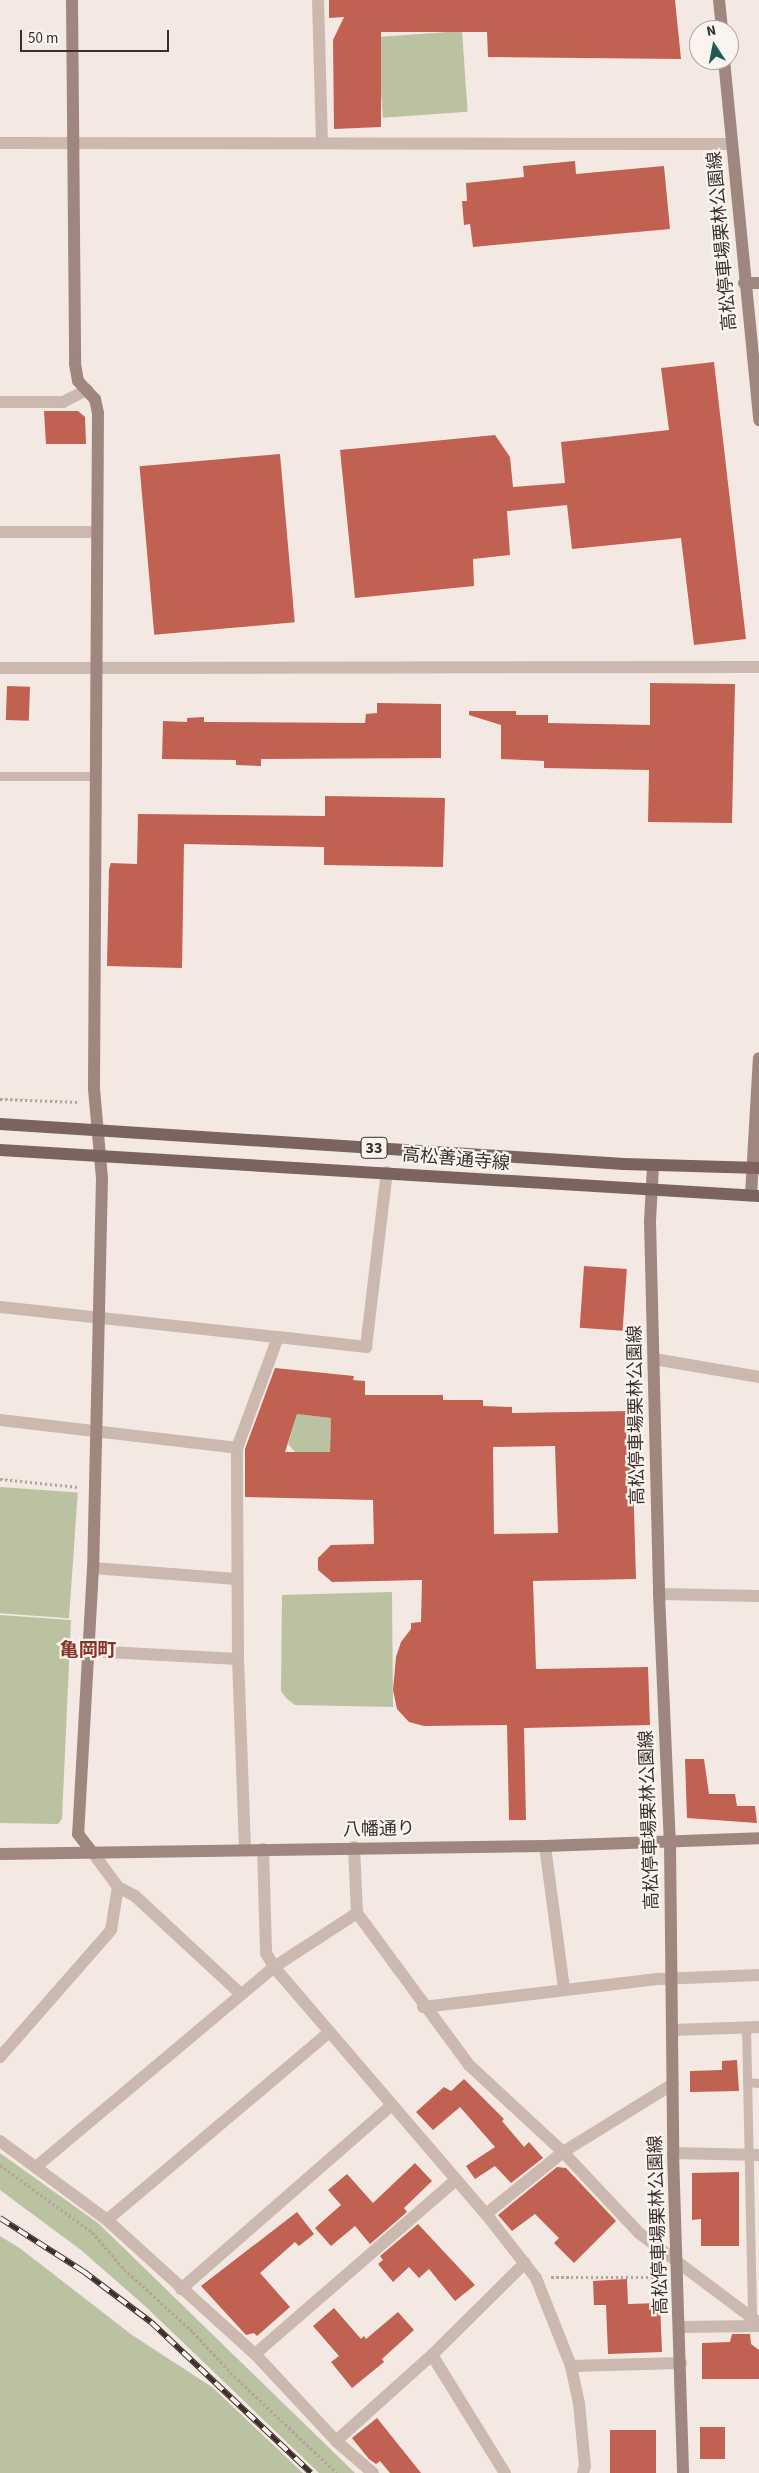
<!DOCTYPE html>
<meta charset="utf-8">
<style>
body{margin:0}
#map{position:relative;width:759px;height:2473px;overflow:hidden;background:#f3e9e2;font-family:"Source Sans 3","Noto Sans JP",sans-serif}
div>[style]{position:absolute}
.green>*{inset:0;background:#bbc2a2;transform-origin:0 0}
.building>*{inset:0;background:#c16152;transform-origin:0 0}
.path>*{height:3px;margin-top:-1.5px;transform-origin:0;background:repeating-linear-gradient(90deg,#b7a298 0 2.5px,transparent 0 5px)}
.lane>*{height:9px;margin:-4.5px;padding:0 4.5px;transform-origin:4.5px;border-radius:4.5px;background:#cbb8ae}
.street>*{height:12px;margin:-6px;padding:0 6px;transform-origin:6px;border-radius:6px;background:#cbb8ae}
.secondary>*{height:12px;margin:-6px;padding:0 6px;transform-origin:6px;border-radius:6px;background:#9f877f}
.primary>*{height:12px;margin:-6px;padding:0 6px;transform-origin:6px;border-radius:6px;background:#7b645e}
.rail>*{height:5.5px;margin-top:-2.75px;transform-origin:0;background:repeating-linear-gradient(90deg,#faf4ef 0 11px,#3a2f2c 0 22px);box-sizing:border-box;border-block:1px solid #3a2f2c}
span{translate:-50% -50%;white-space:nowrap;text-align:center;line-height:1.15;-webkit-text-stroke:4.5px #faf4ef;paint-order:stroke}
.shield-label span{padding:1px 4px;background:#faf4ef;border:1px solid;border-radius:4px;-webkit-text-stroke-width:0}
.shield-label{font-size:16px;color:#3a2f2c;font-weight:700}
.street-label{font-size:18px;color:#3a2f2c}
.neighbourhood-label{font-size:19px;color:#863428;font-weight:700}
.north{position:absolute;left:689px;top:20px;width:50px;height:50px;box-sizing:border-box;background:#faf4ef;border:1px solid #ada5a1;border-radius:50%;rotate:349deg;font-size:14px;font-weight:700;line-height:20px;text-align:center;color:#3a2f2c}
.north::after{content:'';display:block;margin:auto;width:18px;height:22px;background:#235a58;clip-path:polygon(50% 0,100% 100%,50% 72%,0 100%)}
.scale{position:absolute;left:20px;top:30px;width:149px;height:22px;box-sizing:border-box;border:2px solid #3a2f2c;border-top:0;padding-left:6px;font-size:15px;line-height:18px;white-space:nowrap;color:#3a2f2c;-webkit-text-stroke:4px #faf4ef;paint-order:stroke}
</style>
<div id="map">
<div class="green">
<div style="left:462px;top:31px;width:81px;height:85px;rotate:86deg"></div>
<div style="clip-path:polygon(297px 1414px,331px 1418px,330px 1452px,295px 1452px,288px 1444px)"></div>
<div style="left:0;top:1487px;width:78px;height:126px;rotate:4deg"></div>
<div style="clip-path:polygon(392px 1592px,393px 1707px,295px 1705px,287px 1699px,281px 1691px,282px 1595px)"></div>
<div style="clip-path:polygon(0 1615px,71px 1620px,62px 1819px,58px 1824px,0 1823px)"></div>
<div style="clip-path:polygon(0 2153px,98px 2223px,355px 2473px,319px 2473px,146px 2307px,81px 2250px,0 2190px)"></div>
<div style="clip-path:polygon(0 2236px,21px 2249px,132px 2335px,212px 2387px,303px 2473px,0 2473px)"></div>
</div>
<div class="building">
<div style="clip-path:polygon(329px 0,675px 0,681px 59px,488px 57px,487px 32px,381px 32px,381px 127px,334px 129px,333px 40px,344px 17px,329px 18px)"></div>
<div style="clip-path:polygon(575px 161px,576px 174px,664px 166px,670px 229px,473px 247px,470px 224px,464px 225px,462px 201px,467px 201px,466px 183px,524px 177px,523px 166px)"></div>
<div style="clip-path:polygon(714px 362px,746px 639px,694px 645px,681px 538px,572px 549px,567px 505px,507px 511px,510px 555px,473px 559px,474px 586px,355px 598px,340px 450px,495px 435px,510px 457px,513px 487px,565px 483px,561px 442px,669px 430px,661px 368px)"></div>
<div style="clip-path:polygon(44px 411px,78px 411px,85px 417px,86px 444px,46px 444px)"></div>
<div style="left:280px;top:454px;width:169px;height:141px;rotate:85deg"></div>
<div style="clip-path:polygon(650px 683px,735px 684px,732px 823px,648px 822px,649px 770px,544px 768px,544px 761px,501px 759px,501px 725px,469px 715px,469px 711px,516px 711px,516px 715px,548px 715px,548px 723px,650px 725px)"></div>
<div style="left:7px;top:686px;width:23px;height:34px;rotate:2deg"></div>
<div style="clip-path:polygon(377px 703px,441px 704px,441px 758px,261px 759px,261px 766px,236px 765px,236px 760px,162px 759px,163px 721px,187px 722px,187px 718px,204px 717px,204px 722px,365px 723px,366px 714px,377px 713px)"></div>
<div style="clip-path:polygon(325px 796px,445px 798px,443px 867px,324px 865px,324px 847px,184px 844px,182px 968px,107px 966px,109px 869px,111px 863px,137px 864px,138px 814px,325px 816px)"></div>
<div style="left:584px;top:1266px;width:43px;height:62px;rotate:4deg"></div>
<div style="clip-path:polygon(evenodd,275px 1368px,354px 1376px,353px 1380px,365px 1381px,365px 1395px,443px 1395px,443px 1400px,483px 1400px,483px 1406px,512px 1407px,512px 1413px,631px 1411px,636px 1579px,533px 1581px,536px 1669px,648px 1667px,650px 1725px,524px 1728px,526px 1820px,509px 1820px,507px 1725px,424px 1726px,409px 1722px,397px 1709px,393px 1690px,396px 1657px,401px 1642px,411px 1629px,411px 1623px,421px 1622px,422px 1580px,332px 1582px,318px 1570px,318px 1558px,331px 1545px,374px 1544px,373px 1500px,245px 1497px,245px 1449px,275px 1368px,297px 1414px,331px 1418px,330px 1452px,285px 1452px,297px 1414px,275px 1368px,555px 1446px,558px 1533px,494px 1534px,493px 1447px,555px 1446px)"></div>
<div style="clip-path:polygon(685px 1759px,704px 1759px,709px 1794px,735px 1794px,737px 1806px,755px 1806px,757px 1823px,687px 1818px)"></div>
<div style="clip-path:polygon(737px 2060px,739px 2091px,690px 2092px,690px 2071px,722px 2070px,722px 2061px)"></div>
<div style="clip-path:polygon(464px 2079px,504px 2119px,502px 2121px,524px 2147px,529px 2142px,543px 2158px,511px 2183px,495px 2166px,475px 2179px,466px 2166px,495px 2147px,460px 2107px,433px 2130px,416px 2112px,444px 2087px,451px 2091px)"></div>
<div style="clip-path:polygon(415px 2163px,432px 2181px,404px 2208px,407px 2212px,370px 2244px,355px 2226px,331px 2246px,315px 2228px,341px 2205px,328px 2190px,347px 2174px,373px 2203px)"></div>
<div style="clip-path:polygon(557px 2167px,566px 2168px,616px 2221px,574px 2263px,554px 2243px,559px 2238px,535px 2214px,512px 2231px,498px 2215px)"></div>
<div style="clip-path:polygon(739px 2172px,739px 2246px,701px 2246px,701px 2219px,692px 2220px,692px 2173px)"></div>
<div style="clip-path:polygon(297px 2212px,314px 2234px,299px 2246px,295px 2242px,260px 2273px,290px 2307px,257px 2336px,254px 2333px,246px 2335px,201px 2286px)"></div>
<div style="clip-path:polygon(418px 2224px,475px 2285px,455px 2301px,429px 2269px,419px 2278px,409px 2267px,393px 2282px,378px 2264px,383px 2260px,380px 2256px)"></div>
<div style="clip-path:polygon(627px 2279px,628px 2304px,660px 2303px,662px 2352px,608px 2354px,606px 2305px,594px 2305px,593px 2281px)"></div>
<div style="clip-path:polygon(334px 2308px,361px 2339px,364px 2336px,366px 2339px,398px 2312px,414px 2330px,382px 2359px,384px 2362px,352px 2388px,331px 2362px,339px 2356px,313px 2326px)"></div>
<div style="clip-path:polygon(732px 2334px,750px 2334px,751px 2344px,759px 2350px,759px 2379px,702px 2379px,702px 2343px,730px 2342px)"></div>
<div style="clip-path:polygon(377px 2418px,421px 2473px,390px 2473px,380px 2461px,376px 2464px,369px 2459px,352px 2438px)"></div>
<div style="left:700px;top:2427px;width:25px;height:32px"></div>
<div style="left:610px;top:2430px;width:46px;height:43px"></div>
</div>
<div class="path">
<div style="left:0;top:1099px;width:79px;rotate:2.2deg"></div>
<div style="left:0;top:1479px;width:79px;rotate:5.8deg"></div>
<div style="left:0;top:2165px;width:114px;rotate:36.1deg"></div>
<div style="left:92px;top:2232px;width:49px;rotate:49.1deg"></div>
<div style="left:124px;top:2269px;width:93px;rotate:42.4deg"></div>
<div style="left:193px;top:2332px;width:60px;rotate:47deg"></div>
<div style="left:234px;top:2376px;width:141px;rotate:43.3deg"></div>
<div style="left:551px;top:2277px;width:111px"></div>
</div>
<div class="lane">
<div style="left:0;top:776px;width:95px"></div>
<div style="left:746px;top:2027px;width:290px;rotate:88.8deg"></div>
<div style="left:747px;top:2082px;width:12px;rotate:5deg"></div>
</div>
<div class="street">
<div style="left:318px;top:0;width:142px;rotate:88.4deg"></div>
<div style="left:0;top:143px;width:732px;rotate:0.08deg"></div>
<div style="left:0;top:402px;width:63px"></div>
<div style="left:63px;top:402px;width:27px;rotate:-27deg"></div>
<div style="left:0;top:532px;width:97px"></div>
<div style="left:0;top:668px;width:759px;rotate:-0.08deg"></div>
<div style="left:0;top:1307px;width:280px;rotate:6.2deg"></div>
<div style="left:654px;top:1359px;width:107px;rotate:9.7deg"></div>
<div style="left:0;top:1420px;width:239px;rotate:6.7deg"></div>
<div style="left:93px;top:1568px;width:144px;rotate:4.4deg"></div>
<div style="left:659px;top:1594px;width:100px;rotate:1.1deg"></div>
<div style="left:88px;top:1651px;width:150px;rotate:3.1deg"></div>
<div style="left:545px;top:1846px;width:144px;rotate:82.4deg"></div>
<div style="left:354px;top:1847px;width:66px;rotate:87.4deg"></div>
<div style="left:357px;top:1913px;width:189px;rotate:53.6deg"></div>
<div style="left:469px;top:2065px;width:128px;rotate:42.8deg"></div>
<div style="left:563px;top:2152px;width:111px;rotate:46.8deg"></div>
<div style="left:639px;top:2233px;width:150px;rotate:36.9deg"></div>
<div style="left:245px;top:1849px;width:190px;rotate:-92.1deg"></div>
<div style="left:238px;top:1659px;width:211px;rotate:-90.3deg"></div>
<div style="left:237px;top:1448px;width:118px;rotate:-69.7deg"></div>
<div style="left:278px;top:1337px;width:89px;rotate:6.5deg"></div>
<div style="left:366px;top:1347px;width:176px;rotate:-83.2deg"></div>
<div style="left:263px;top:1849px;width:104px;rotate:88.3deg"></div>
<div style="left:266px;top:1953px;width:16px;rotate:60deg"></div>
<div style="left:274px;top:1967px;width:326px;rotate:49.4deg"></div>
<div style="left:486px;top:2214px;width:81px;rotate:52deg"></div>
<div style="left:536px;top:2278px;width:95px;rotate:68.3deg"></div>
<div style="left:571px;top:2366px;width:38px;rotate:78deg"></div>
<div style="left:579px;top:2403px;width:63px;rotate:84.6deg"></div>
<div style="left:585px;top:2466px;width:7px;rotate:106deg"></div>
<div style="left:118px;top:1887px;width:19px;rotate:28deg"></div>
<div style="left:135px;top:1896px;width:144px;rotate:42.8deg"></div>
<div style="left:423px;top:2007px;width:238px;rotate:-6.8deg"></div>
<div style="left:659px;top:1979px;width:100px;rotate:-2.3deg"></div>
<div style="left:673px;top:2030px;width:86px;rotate:-2deg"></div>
<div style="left:0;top:2057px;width:169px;rotate:-48.8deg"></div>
<div style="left:111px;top:1930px;width:44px;rotate:-80.8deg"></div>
<div style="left:118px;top:1887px;width:42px;rotate:-126.3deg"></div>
<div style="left:0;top:2141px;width:133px;rotate:36.4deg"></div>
<div style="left:107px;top:2220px;width:200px;rotate:42.2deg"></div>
<div style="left:255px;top:2354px;width:119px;rotate:47deg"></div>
<div style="left:336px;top:2441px;width:49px;rotate:40.9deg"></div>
<div style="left:673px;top:2153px;width:86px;rotate:1.3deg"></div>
<div style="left:37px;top:2166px;width:309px;rotate:-40deg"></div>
<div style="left:274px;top:1967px;width:99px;rotate:-33deg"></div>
<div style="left:486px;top:2214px;width:99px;rotate:-38.8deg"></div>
<div style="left:563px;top:2152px;width:129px;rotate:-31.7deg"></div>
<div style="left:107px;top:2220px;width:289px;rotate:-40.2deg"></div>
<div style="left:181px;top:2289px;width:279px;rotate:-41.1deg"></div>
<div style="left:681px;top:2327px;width:78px;rotate:-0.7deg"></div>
<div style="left:255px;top:2354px;width:264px;rotate:-40.9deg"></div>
<div style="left:432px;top:2355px;width:139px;rotate:58.3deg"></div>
<div style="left:571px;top:2366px;width:110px;rotate:-1.6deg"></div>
<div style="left:336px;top:2441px;width:129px;rotate:-41.9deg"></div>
<div style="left:432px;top:2355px;width:131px;rotate:-44.7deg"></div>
</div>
<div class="secondary">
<div style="left:72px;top:0;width:364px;rotate:89.5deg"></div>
<div style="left:75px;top:364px;width:17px;rotate:80deg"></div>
<div style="left:78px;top:381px;width:25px;rotate:47deg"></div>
<div style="left:95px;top:399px;width:14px;rotate:78deg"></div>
<div style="left:98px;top:413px;width:676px;rotate:90.34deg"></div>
<div style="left:94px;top:1089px;width:89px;rotate:84.9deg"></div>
<div style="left:102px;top:1178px;width:390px;rotate:91.3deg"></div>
<div style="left:93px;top:1568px;width:266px;rotate:93.2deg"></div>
<div style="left:78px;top:1834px;width:24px;rotate:52deg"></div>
<div style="left:719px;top:0;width:30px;rotate:84deg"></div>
<div style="left:724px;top:60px;width:362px;rotate:84.4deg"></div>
<div style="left:744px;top:283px;width:15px"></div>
<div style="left:653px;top:1166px;width:55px;rotate:93.1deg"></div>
<div style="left:650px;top:1221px;width:373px;rotate:88.6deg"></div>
<div style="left:659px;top:1594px;width:247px;rotate:87.5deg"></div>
<div style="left:670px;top:1841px;width:312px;rotate:89.4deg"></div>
<div style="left:673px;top:2153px;width:320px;rotate:88.2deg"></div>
<div style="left:751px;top:1195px;width:137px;rotate:-86.7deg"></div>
<div style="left:0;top:1854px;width:545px;rotate:-0.84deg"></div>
<div style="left:545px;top:1846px;width:214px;rotate:-2.1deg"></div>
</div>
<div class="primary">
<div style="left:0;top:1124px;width:625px;rotate:3.67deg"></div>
<div style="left:624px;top:1164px;width:135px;rotate:1.7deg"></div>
<div style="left:0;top:1150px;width:760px;rotate:3.47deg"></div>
</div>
<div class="rail">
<div style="left:0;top:2218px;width:98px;rotate:32.6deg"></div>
<div style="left:83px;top:2271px;width:85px;rotate:36.9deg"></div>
<div style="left:151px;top:2322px;width:220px;rotate:43.3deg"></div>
</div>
<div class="shield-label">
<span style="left:374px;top:1148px">33</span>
</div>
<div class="street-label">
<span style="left:723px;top:241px;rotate:-95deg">高松停車場栗林公園線</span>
<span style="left:456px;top:1160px;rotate:5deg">高松善通寺線</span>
<span style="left:637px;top:1415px;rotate:-91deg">高松停車場栗林公園線</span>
<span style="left:650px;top:1820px;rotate:-92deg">高松停車場栗林公園線</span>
<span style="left:379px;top:1830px;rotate:-1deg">八幡通り</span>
<span style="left:659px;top:2225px;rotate:-92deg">高松停車場栗林公園線</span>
</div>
<div class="neighbourhood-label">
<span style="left:88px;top:1651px">亀岡町</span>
</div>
<div class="north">N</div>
<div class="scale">50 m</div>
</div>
